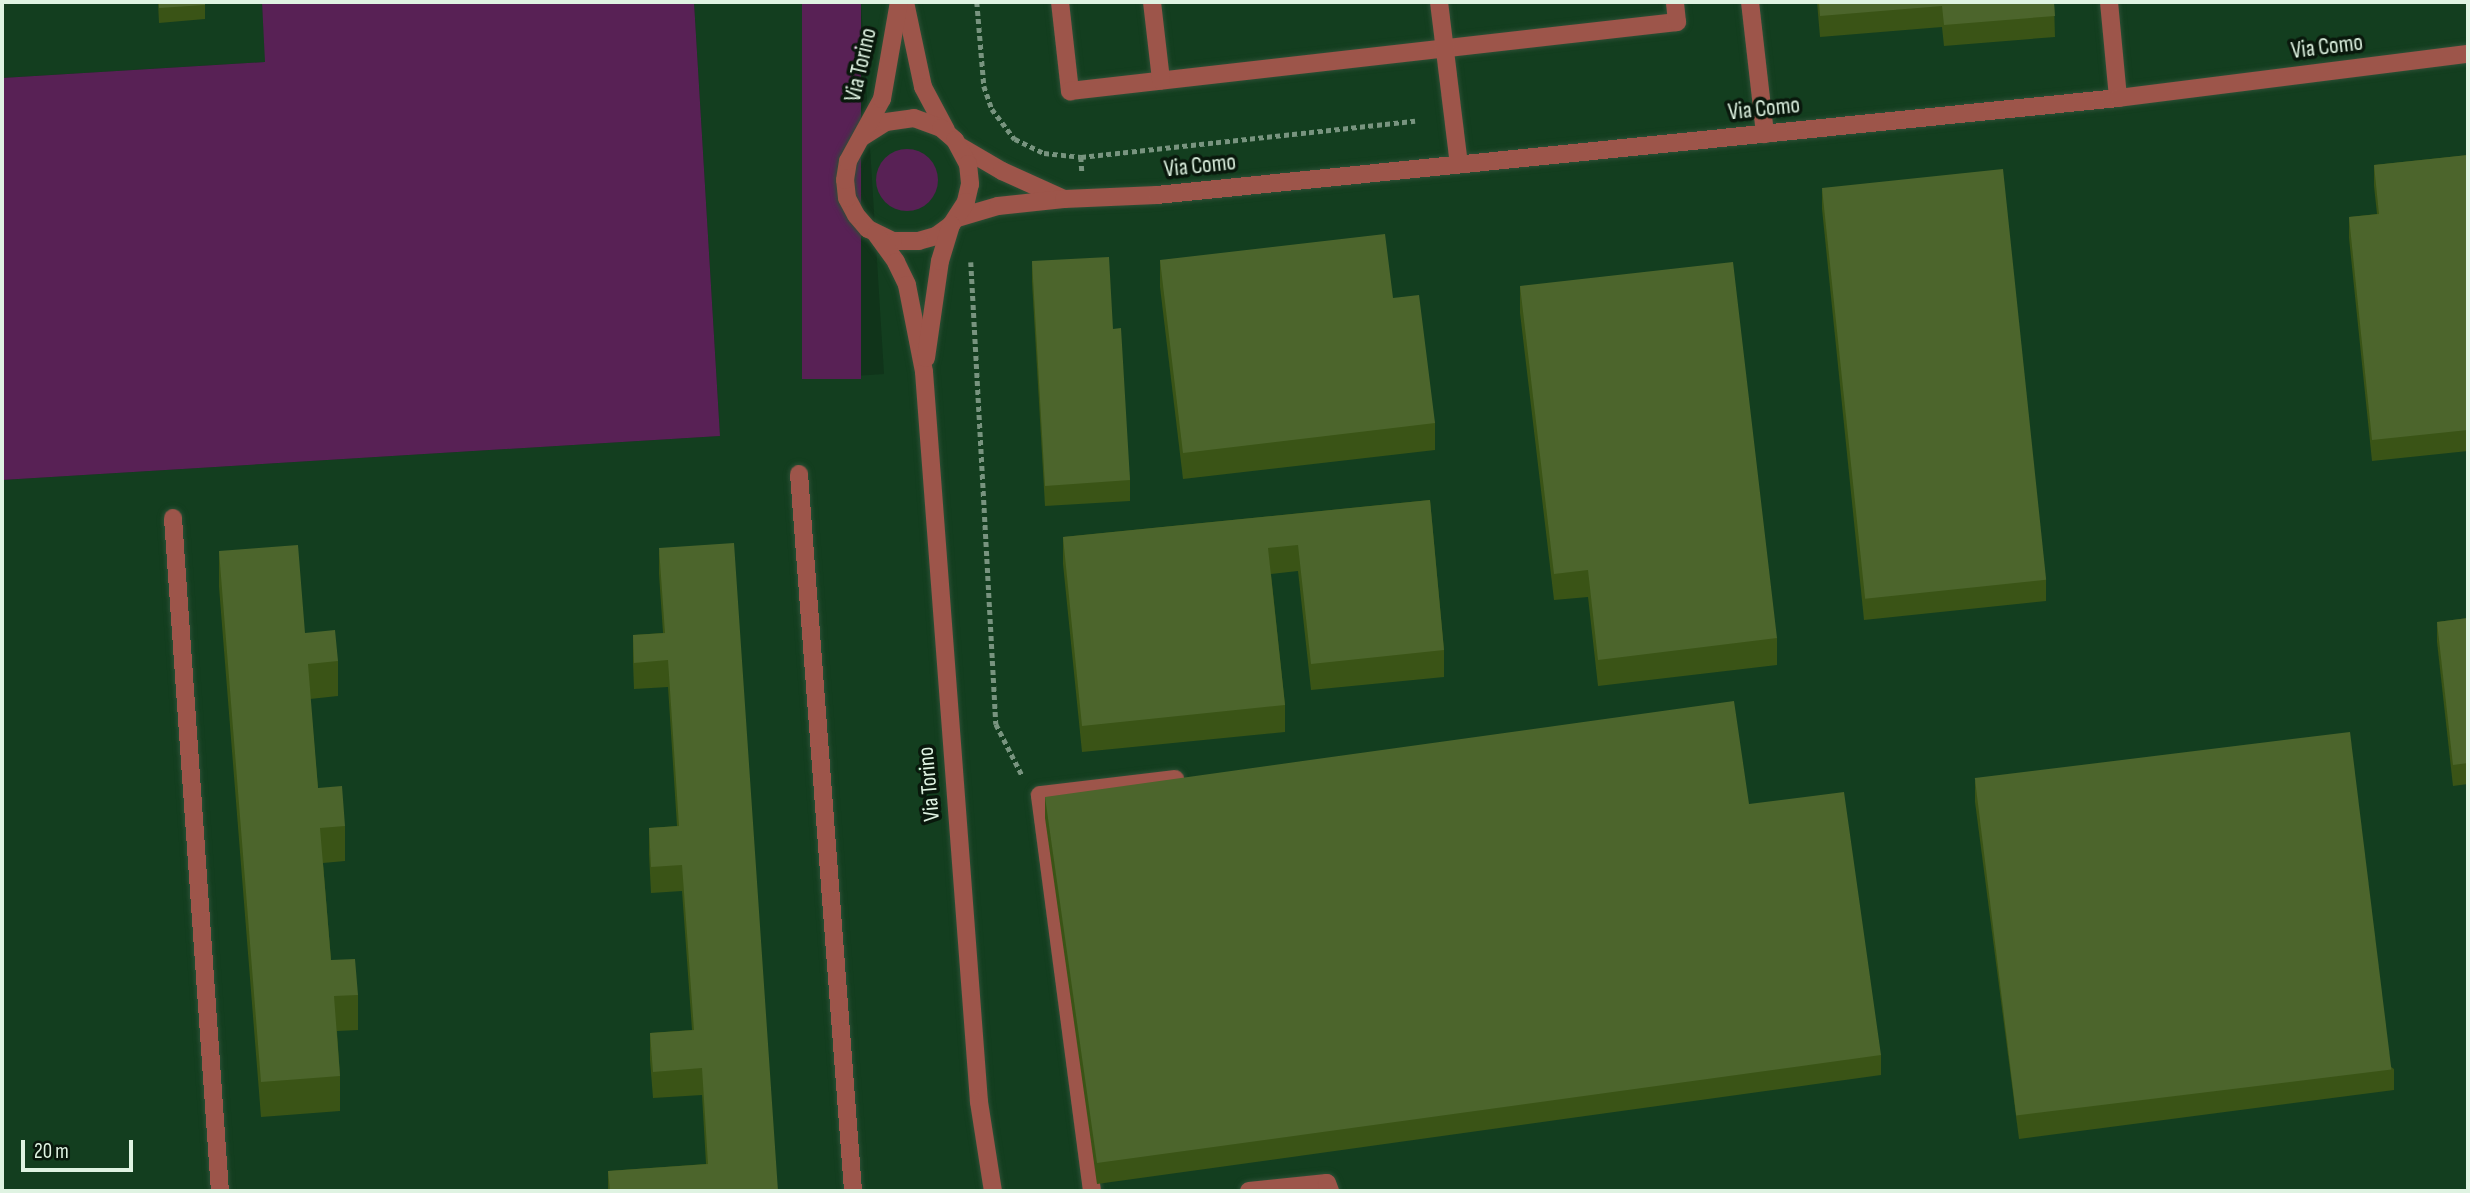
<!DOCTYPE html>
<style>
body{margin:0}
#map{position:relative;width:2470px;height:1193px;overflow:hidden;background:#10341a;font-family:"Sofia Sans Condensed",sans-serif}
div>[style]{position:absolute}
.built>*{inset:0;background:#133e1f}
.green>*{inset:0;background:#582155;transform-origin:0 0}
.round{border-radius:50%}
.path>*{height:4.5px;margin-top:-2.25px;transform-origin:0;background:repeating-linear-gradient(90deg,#78947f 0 5px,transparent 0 8.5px)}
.roads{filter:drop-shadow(0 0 2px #2d4f36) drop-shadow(0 0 2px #2d4f36)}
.service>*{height:18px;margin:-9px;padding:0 9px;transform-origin:9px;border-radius:9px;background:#9d554a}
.minor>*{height:18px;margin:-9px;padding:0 9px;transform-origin:9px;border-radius:9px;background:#9d554a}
.tertiary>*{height:18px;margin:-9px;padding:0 9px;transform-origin:9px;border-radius:9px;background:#9d554a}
.wall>*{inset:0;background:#3a5416}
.building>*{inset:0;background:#4c652c;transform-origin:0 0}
span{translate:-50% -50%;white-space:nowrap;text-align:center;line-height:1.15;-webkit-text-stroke:7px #09180c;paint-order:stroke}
.street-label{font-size:23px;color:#dff3e2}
.frame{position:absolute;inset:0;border:4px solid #dff3e2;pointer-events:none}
.scale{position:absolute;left:21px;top:1140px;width:112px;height:32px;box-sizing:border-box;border:4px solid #dff3e2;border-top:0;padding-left:9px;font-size:21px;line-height:24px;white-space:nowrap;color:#dff3e2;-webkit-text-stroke:5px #09180c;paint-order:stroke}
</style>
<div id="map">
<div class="built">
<div style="clip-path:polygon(2px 2px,262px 2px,266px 62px,2px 78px)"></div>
<div style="clip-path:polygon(694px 2px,802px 2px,825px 378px,884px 374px,861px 2px,2468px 2px,2468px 1191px,2px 1191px,2px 480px,720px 436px)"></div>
</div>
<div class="green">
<div style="clip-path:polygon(262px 2px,694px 2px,720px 436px,2px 480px,2px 78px,265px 62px)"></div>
<div style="left:802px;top:2px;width:59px;height:377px"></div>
<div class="round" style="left:876px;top:149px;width:62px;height:62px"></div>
</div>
<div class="path">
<div style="left:977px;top:2px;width:84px;rotate:85.2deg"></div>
<div style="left:984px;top:86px;width:24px;rotate:71deg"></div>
<div style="left:992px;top:109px;width:38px;rotate:53deg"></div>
<div style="left:1015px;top:139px;width:32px;rotate:26deg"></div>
<div style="left:1044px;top:153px;width:37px;rotate:6deg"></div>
<div style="left:1081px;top:157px;width:336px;rotate:-6.2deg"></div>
<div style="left:1081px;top:157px;width:16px;rotate:86deg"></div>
<div style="left:971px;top:262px;width:463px;rotate:86.9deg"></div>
<div style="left:996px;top:724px;width:57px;rotate:63deg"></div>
</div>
<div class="roads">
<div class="service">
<div style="left:1060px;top:2px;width:90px;rotate:83.6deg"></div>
<div style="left:1070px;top:91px;width:611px;rotate:-6.49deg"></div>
<div style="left:1677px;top:22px;width:20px;rotate:-96deg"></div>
<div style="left:1152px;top:2px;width:79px;rotate:83.4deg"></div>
<div style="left:1439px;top:2px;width:163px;rotate:83deg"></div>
<div style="left:1750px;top:2px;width:133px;rotate:83.5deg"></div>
<div style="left:2109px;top:2px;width:96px;rotate:84.6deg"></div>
<div style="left:799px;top:474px;width:719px;rotate:85.69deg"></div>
<div style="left:173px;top:518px;width:675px;rotate:86.01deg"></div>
<div style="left:1092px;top:1191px;width:399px;rotate:-97.5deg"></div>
<div style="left:1040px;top:795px;width:136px;rotate:-6.8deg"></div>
<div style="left:1249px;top:1191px;width:78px;rotate:-5.9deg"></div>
<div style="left:1327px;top:1183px;width:9px;rotate:69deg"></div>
</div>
<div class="minor">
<div style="left:961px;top:147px;width:48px;rotate:30.3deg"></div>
<div style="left:1002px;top:171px;width:68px;rotate:24.3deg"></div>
<div style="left:957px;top:218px;width:43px;rotate:-16.3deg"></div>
<div style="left:998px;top:206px;width:66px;rotate:-6.1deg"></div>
<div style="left:1064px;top:199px;width:93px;rotate:-2.5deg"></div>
<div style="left:1157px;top:195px;width:966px;rotate:-5.76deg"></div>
<div style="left:2118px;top:98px;width:353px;rotate:-7.2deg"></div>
</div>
<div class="tertiary">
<div style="left:905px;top:2px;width:87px;rotate:78deg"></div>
<div style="left:923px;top:87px;width:49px;rotate:61.9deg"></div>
<div style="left:862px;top:137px;width:28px;rotate:-32deg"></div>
<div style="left:886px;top:122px;width:28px;rotate:-8deg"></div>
<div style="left:914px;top:118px;width:29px;rotate:20deg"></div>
<div style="left:941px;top:128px;width:18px;rotate:41deg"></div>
<div style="left:955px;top:140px;width:27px;rotate:62deg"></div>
<div style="left:968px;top:164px;width:20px;rotate:84deg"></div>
<div style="left:970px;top:184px;width:18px;rotate:103deg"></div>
<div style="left:966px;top:202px;width:27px;rotate:123deg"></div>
<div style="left:951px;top:225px;width:19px;rotate:144deg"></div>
<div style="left:936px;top:236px;width:18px;rotate:164deg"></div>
<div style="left:919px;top:241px;width:26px;rotate:180deg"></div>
<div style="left:893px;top:241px;width:28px;rotate:-154deg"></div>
<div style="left:868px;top:229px;width:18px;rotate:-131deg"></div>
<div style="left:856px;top:215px;width:19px;rotate:-118deg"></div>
<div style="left:847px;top:198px;width:18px;rotate:-96deg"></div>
<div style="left:845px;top:180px;width:19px;rotate:-81deg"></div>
<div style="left:848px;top:161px;width:71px;rotate:-61.3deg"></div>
<div style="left:882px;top:99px;width:98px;rotate:-80.1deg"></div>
<div style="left:876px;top:234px;width:34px;rotate:54deg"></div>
<div style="left:896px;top:262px;width:25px;rotate:64deg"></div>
<div style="left:907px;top:285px;width:89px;rotate:78.9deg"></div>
<div style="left:924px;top:372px;width:732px;rotate:85.69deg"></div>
<div style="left:979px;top:1102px;width:90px;rotate:81.1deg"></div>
<div style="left:926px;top:358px;width:98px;rotate:-81.8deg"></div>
<div style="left:940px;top:261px;width:38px;rotate:-73deg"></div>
</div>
</div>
<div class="wall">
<div style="clip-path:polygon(158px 2px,205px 2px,205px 19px,159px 23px)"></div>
<div style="clip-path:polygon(1817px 2px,2054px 2px,2055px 37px,1944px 46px,1942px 27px,1820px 37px)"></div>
<div style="clip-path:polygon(2468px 155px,2468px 451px,2372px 461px,2349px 238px,2349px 217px,2377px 214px,2374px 186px,2374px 165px)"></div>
<div style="clip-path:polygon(1822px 188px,2046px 580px,2046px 601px,1864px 620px,1822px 209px)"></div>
<div style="clip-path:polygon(1160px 260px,1393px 298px,1435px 423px,1435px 450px,1183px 479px,1160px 287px)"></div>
<div style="clip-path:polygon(1032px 261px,1113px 329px,1130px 480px,1130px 501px,1045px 506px,1032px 282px)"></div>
<div style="clip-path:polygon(1520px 286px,1777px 638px,1777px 665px,1598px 686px,1588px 597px,1554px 600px,1520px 313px)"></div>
<div style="clip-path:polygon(1430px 500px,1444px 650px,1444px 677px,1311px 690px,1298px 571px,1271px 574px,1285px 705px,1285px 732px,1082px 752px,1063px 564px,1063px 537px)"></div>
<div style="clip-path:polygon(659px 548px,778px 1191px,608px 1191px,608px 1171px,706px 1164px,702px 1095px,653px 1098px,650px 1060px,650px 1033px,692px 1030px,682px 891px,651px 893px,649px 854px,649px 828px,677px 826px,668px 687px,634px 689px,633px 662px,633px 635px,663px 633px,659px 574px)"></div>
<div style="clip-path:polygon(219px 551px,305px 633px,338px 661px,338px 696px,310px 699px,318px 788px,345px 826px,345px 861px,323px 863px,331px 960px,358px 995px,358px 1030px,337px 1031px,340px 1076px,340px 1111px,261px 1117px,219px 587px)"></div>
<div style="clip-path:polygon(2468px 618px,2468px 784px,2453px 786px,2437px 642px,2437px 622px)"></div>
<div style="clip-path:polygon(1975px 781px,2394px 1069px,2394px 1090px,2019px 1139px,1975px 802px)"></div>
<div style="clip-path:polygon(1045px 797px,1749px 804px,1881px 1055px,1881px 1075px,1097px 1184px,1045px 818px)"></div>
</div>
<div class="building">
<div style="clip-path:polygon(159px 2px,205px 2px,205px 5px,159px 8px)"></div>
<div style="clip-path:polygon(1819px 2px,2054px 2px,2055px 16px,1944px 25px,1942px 6px,1820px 16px)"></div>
<div style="clip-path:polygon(2468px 155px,2468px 430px,2372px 440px,2349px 217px,2379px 214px,2374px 165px)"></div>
<div style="left:2003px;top:169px;width:413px;height:182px;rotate:84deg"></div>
<div style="clip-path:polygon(1385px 234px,1393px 298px,1419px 295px,1435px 423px,1183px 453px,1160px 260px)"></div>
<div style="clip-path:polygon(1109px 257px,1113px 329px,1121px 328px,1130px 480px,1045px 486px,1032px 261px)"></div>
<div style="clip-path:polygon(1733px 262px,1777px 638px,1598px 660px,1588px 570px,1554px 574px,1520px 286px)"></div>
<div style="clip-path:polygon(1430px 500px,1444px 650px,1311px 664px,1298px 545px,1268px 548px,1285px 705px,1082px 726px,1063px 537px)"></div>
<div style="clip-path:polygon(734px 543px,778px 1191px,610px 1191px,608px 1171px,708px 1164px,702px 1068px,653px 1072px,650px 1033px,694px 1030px,682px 865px,651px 867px,649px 828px,679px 826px,668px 660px,634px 663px,633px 635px,665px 633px,659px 548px)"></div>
<div style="clip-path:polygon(298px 545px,305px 633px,335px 630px,338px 661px,308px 664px,318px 788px,342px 786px,345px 826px,320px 828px,331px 960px,355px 959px,358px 995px,334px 996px,340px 1076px,261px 1082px,219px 551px)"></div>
<div style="clip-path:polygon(2468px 618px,2468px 763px,2453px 765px,2437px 622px)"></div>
<div style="clip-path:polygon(1734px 701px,1749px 804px,1844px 792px,1881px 1055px,1097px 1163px,1045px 797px)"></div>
<div style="left:2350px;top:732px;width:340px;height:378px;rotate:83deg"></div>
</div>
<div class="street-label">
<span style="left:2327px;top:47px;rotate:-7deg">Via Como</span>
<span style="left:861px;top:65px;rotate:-77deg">Via Torino</span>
<span style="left:1764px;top:109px;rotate:-6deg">Via Como</span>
<span style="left:1200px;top:166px;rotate:-6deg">Via Como</span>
<span style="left:929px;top:784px;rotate:-95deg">Via Torino</span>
</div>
<div class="frame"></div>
<div class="scale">20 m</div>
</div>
